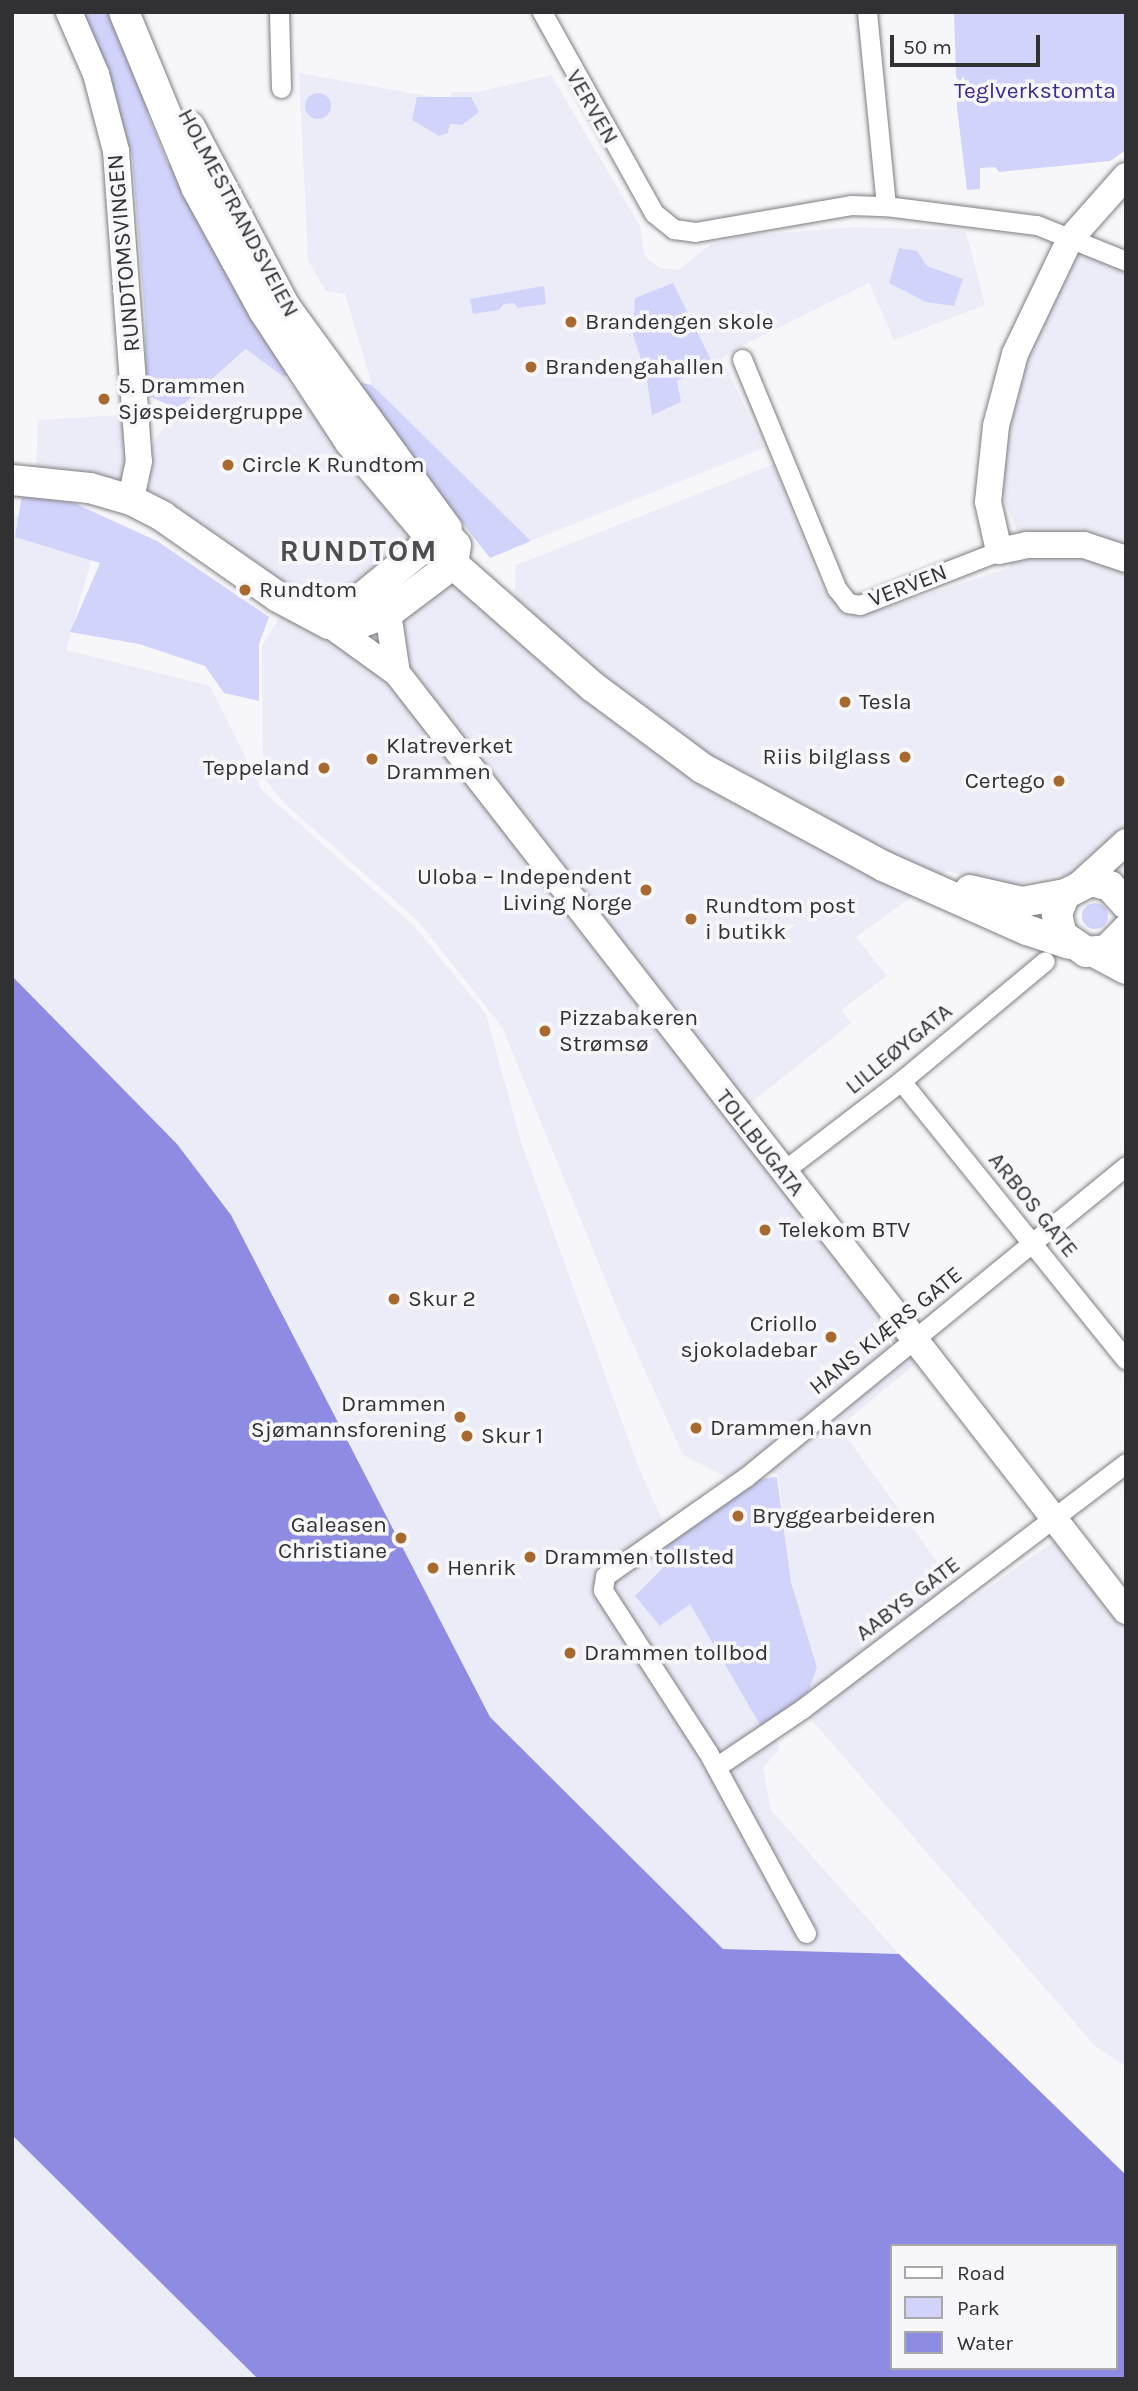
<!DOCTYPE html>
<meta charset="utf-8">
<style>
body{margin:0}
#map{position:relative;width:1138px;height:2391px;overflow:hidden;background:#f7f7fa;font-family:Karla,sans-serif}
div>[style]{position:absolute}
.built>*{inset:0;background:#ebecf7}
.green>*{inset:0;background:#d2d3fb}
.round{border-radius:50%}
.water>*{inset:0;background:#8e8be3}
.roads{filter:drop-shadow(0 0 2px #7e7e81) drop-shadow(0 0 2px #7e7e81)}
.street>*{height:19px;margin:-9.5px;padding:0 9.5px;transform-origin:9.5px;border-radius:9.5px;background:#fff}
.secondary>*{height:26px;margin:-13px;padding:0 13px;transform-origin:13px;border-radius:13px;background:#fff}
.primary>*{height:30px;margin:-15px;padding:0 15px;transform-origin:15px;border-radius:15px;background:#fff}
.dots>*{width:19px;height:19px;translate:-50% -50%;box-sizing:border-box;border:4px solid #f7f7fa;border-radius:50%}
span{translate:-50% -50%;white-space:nowrap;text-align:center;line-height:1.15;-webkit-text-stroke:7px #f7f7fa;paint-order:stroke}
.park-label{font-size:23px;color:#3c2a90}
.street-label{font-size:23px;color:#313133}
.poi-label{font-size:23px;color:#313133}
.left{translate:0 -50%;text-align:left}
.right{translate:-100% -50%;text-align:right}
.district-label{font-size:30px;color:#4d4d50;font-weight:700;letter-spacing:2px}
.frame{position:absolute;inset:0;border:14px solid #313133;pointer-events:none}
.legend{position:absolute;left:890px;top:2244px;width:228px;height:126px;box-sizing:border-box;background:#f7f7fa;border:2px solid #a8a8aa;margin:0;padding:9px 12px;list-style:none;font-size:21px;color:#313133}
.legend li{display:flex;align-items:center;gap:14px;height:35px}
.legend b{width:35px;border:2px solid #a8a8aa}
.scale{position:absolute;left:890px;top:35px;width:150px;height:32px;box-sizing:border-box;border:4px solid #313133;border-top:0;padding-left:9px;font-size:21px;line-height:24px;white-space:nowrap;color:#313133;-webkit-text-stroke:5px #f7f7fa;paint-order:stroke}
</style>
<div id="map">
<div class="built">
<div style="clip-path:polygon(299px 73px,450px 100px,451px 92px,478px 92px,551px 75px,640px 226px,645px 257px,660px 268px,678px 270px,710px 245px,742px 236px,853px 227px,953px 230px,966px 232px,985px 305px,894px 340px,869px 283px,745px 344px,722px 358px,764px 448px,531px 541px,372px 385px,345px 294px,326px 291px,308px 260px)"></div>
<div style="clip-path:polygon(1070px 239px,1126px 261px,1126px 909px,1060px 874px,1005px 887px,948px 871px,856px 937px,887px 976px,841px 1010px,851px 1023px,737px 1114px,920px 1360px,839px 1427px,967px 1603px,1054px 1541px,1126px 1622px,1126px 2066px,1096px 2047px,802px 1709px,817px 1666px,791px 1582px,778px 1474px,748px 1469px,738px 1483px,683px 1455px,618px 1311px,502px 1027px,418px 921px,285px 804px,263px 777px,262px 646px,288px 603px,198px 540px,36px 470px,38px 420px,120px 415px,139px 461px,178px 409px,247px 349px,284px 377px,393px 507px,513px 632px,516px 565px,774px 464px,821px 588px,844px 608px,873px 612px,1009px 568px,1020px 539px,1002px 493px,1001px 471px,1016px 391px)"></div>
<div style="clip-path:polygon(12px 515px,100px 529px,66px 650px,210px 686px,262px 790px,414px 926px,486px 1014px,522px 1145px,638px 1466px,668px 1533px,662px 1569px,690px 1604px,760px 1724px,771px 1730px,780px 1748px,763px 1768px,771px 1810px,899px 1954px,723px 1949px,490px 1717px,231px 1215px,177px 1144px,12px 976px)"></div>
<div style="clip-path:polygon(12px 2135px,258px 2379px,12px 2379px)"></div>
</div>
<div class="green">
<div style="clip-path:polygon(81px 12px,113px 12px,154px 110px,147px 113px,168px 164px,176px 161px,290px 374px,284px 377px,246px 349px,178px 409px,146px 395px,145px 318px,132px 156px,111px 86px)"></div>
<div style="clip-path:polygon(954px 12px,1126px 12px,1126px 150px,1110px 161px,999px 172px,995px 167px,980px 168px,980px 189px,967px 190px,957px 108px)"></div>
<div class="round" style="left:305px;top:93px;width:26px;height:26px"></div>
<div style="clip-path:polygon(417px 97px,471px 97px,479px 112px,462px 125px,450px 124px,448px 133px,439px 136px,412px 120px)"></div>
<div style="clip-path:polygon(899px 248px,917px 251px,927px 266px,963px 279px,954px 306px,926px 302px,889px 283px)"></div>
<div style="clip-path:polygon(673px 283px,713px 364px,677px 381px,681px 402px,652px 415px,646px 374px,633px 335px,635px 298px)"></div>
<div style="clip-path:polygon(544px 286px,546px 304px,518px 308px,514px 303px,504px 304px,499px 310px,473px 314px,470px 299px)"></div>
<div style="clip-path:polygon(352px 381px,372px 385px,531px 541px,490px 558px)"></div>
<div style="clip-path:polygon(22px 495px,74px 503px,157px 541px,269px 617px,259px 644px,259px 701px,224px 693px,205px 666px,139px 644px,70px 632px,100px 563px,15px 537px)"></div>
<div class="round" style="left:1082px;top:903px;width:26px;height:26px"></div>
<div style="clip-path:polygon(777px 1477px,791px 1582px,817px 1667px,802px 1709px,771px 1730px,760px 1725px,690px 1604px,660px 1626px,635px 1596px,662px 1569px,668px 1533px,748px 1480px)"></div>
</div>
<div class="water">
<div style="clip-path:polygon(evenodd,12px 976px,177px 1144px,231px 1215px,490px 1717px,723px 1949px,899px 1954px,1126px 2175px,1126px 2379px,258px 2379px,12px 2135px,12px 976px,891px 2246px,1115px 2246px,1115px 2368px,891px 2368px,891px 2246px)"></div>
</div>
<div class="roads">
<div class="street">
<div style="left:279px;top:12px;width:76px;rotate:88.5deg"></div>
<div style="left:542px;top:12px;width:230px;rotate:60.9deg"></div>
<div style="left:654px;top:213px;width:26px;rotate:39deg"></div>
<div style="left:674px;top:229px;width:21px;rotate:8deg"></div>
<div style="left:695px;top:232px;width:158px;rotate:-9.8deg"></div>
<div style="left:851px;top:205px;width:35px;rotate:2deg"></div>
<div style="left:886px;top:206px;width:152px;rotate:7.2deg"></div>
<div style="left:1037px;top:225px;width:96px;rotate:22deg"></div>
<div style="left:867px;top:12px;width:195px;rotate:84.4deg"></div>
<div style="left:742px;top:359px;width:249px;rotate:67.6deg"></div>
<div style="left:837px;top:589px;width:18px;rotate:52deg"></div>
<div style="left:848px;top:603px;width:12px;rotate:9deg"></div>
<div style="left:860px;top:605px;width:149px;rotate:-21.2deg"></div>
<div style="left:901px;top:1081px;width:358px;rotate:51.1deg"></div>
<div style="left:782px;top:1172px;width:150px;rotate:-37.4deg"></div>
<div style="left:901px;top:1081px;width:187px;rotate:-39.8deg"></div>
<div style="left:716px;top:1767px;width:104px;rotate:-34deg"></div>
<div style="left:802px;top:1709px;width:407px;rotate:-37.2deg"></div>
<div style="left:806px;top:1933px;width:207px;rotate:-118.5deg"></div>
<div style="left:707px;top:1751px;width:192px;rotate:-122.9deg"></div>
<div style="left:603px;top:1590px;width:14px;rotate:-82deg"></div>
<div style="left:605px;top:1576px;width:172px;rotate:-35.1deg"></div>
<div style="left:746px;top:1477px;width:491px;rotate:-39.3deg"></div>
</div>
<div class="secondary">
<div style="left:69px;top:12px;width:68px;rotate:66.5deg"></div>
<div style="left:96px;top:74px;width:80px;rotate:75.4deg"></div>
<div style="left:116px;top:151px;width:311px;rotate:85.8deg"></div>
<div style="left:139px;top:461px;width:40px;rotate:102deg"></div>
<div style="left:1126px;top:176px;width:84px;rotate:131.6deg"></div>
<div style="left:1070px;top:239px;width:127px;rotate:115.6deg"></div>
<div style="left:1015px;top:354px;width:74px;rotate:104.8deg"></div>
<div style="left:996px;top:426px;width:76px;rotate:96deg"></div>
<div style="left:988px;top:502px;width:50px;rotate:77.3deg"></div>
<div style="left:999px;top:551px;width:29px;rotate:-12deg"></div>
<div style="left:1027px;top:545px;width:57px"></div>
<div style="left:1084px;top:545px;width:44px;rotate:18.4deg"></div>
<div style="left:371px;top:605px;width:19px;rotate:25deg"></div>
<div style="left:388px;top:613px;width:61px;rotate:81.5deg"></div>
<div style="left:329px;top:624px;width:84px;rotate:35.8deg"></div>
<div style="left:397px;top:673px;width:1188px;rotate:52.15deg"></div>
<div style="left:1081px;top:883px;width:61px;rotate:-42.3deg"></div>
</div>
<div class="primary">
<div style="left:124px;top:12px;width:189px;rotate:67.6deg"></div>
<div style="left:196px;top:187px;width:141px;rotate:61.3deg"></div>
<div style="left:264px;top:311px;width:157px;rotate:56.7deg"></div>
<div style="left:350px;top:442px;width:160px;rotate:49.8deg"></div>
<div style="left:453px;top:564px;width:186px;rotate:41.3deg"></div>
<div style="left:593px;top:687px;width:136px;rotate:36.6deg"></div>
<div style="left:702px;top:768px;width:206px;rotate:28.4deg"></div>
<div style="left:883px;top:866px;width:158px;rotate:24deg"></div>
<div style="left:1027px;top:930px;width:44px;rotate:18.4deg"></div>
<div style="left:190px;top:127px;width:205px;rotate:62.1deg"></div>
<div style="left:286px;top:308px;width:273px;rotate:53.9deg"></div>
<div style="left:12px;top:480px;width:78px;rotate:5.9deg"></div>
<div style="left:90px;top:488px;width:43px;rotate:16.3deg"></div>
<div style="left:131px;top:500px;width:35px;rotate:27deg"></div>
<div style="left:162px;top:516px;width:141px;rotate:34.9deg"></div>
<div style="left:278px;top:597px;width:58px;rotate:27.9deg"></div>
<div style="left:329px;top:624px;width:31px;rotate:-2deg"></div>
<div style="left:360px;top:623px;width:30px;rotate:-20deg"></div>
<div style="left:388px;top:613px;width:81px;rotate:-37deg"></div>
<div style="left:453px;top:564px;width:19px;rotate:-81deg"></div>
<div style="left:302px;top:605px;width:32px;rotate:2deg"></div>
<div style="left:334px;top:606px;width:27px;rotate:-15deg"></div>
<div style="left:360px;top:599px;width:92px;rotate:-39.2deg"></div>
<div style="left:431px;top:541px;width:21px"></div>
<div style="left:970px;top:890px;width:53px;rotate:13deg"></div>
<div style="left:1022px;top:902px;width:44px;rotate:-10.5deg"></div>
<div style="left:1126px;top:904px;width:24px;rotate:-132deg"></div>
<div style="left:1110px;top:886px;width:20px;rotate:-165deg"></div>
<div style="left:1091px;top:881px;width:29px;rotate:153deg"></div>
<div style="left:1065px;top:894px;width:22px;rotate:112deg"></div>
<div style="left:1057px;top:914px;width:22px;rotate:77deg"></div>
<div style="left:1062px;top:935px;width:29px;rotate:35deg"></div>
<div style="left:1086px;top:952px;width:21px;rotate:-5deg"></div>
<div style="left:1107px;top:950px;width:28px;rotate:-46deg"></div>
<div style="left:1096px;top:953px;width:34px;rotate:28deg"></div>
</div>
</div>
<div class="dots">
<div style="left:571px;top:322px;background:#a7692e"></div>
<div style="left:531px;top:367px;background:#a7692e"></div>
<div style="left:104px;top:399px;background:#a7692e"></div>
<div style="left:228px;top:465px;background:#a7692e"></div>
<div style="left:245px;top:590px;background:#a7692e"></div>
<div style="left:845px;top:702px;background:#a7692e"></div>
<div style="left:905px;top:757px;background:#a7692e"></div>
<div style="left:372px;top:759px;background:#a7692e"></div>
<div style="left:324px;top:768px;background:#a7692e"></div>
<div style="left:1059px;top:781px;background:#a7692e"></div>
<div style="left:646px;top:890px;background:#a7692e"></div>
<div style="left:691px;top:919px;background:#a7692e"></div>
<div style="left:545px;top:1031px;background:#a7692e"></div>
<div style="left:765px;top:1230px;background:#a7692e"></div>
<div style="left:394px;top:1299px;background:#a7692e"></div>
<div style="left:831px;top:1337px;background:#a7692e"></div>
<div style="left:460px;top:1417px;background:#a7692e"></div>
<div style="left:696px;top:1428px;background:#a7692e"></div>
<div style="left:467px;top:1436px;background:#a7692e"></div>
<div style="left:738px;top:1516px;background:#a7692e"></div>
<div style="left:401px;top:1538px;background:#a7692e"></div>
<div style="left:530px;top:1557px;background:#a7692e"></div>
<div style="left:433px;top:1568px;background:#a7692e"></div>
<div style="left:570px;top:1653px;background:#a7692e"></div>
</div>
<div class="park-label">
<span style="left:1035px;top:91px">Teglverkstomta</span>
</div>
<div class="street-label">
<span style="left:592px;top:107px;rotate:60deg">VERVEN</span>
<span style="left:238px;top:213px;rotate:62deg">HOLMESTRANDSVEIEN</span>
<span style="left:124px;top:253px;rotate:-95deg">RUNDTOMSVINGEN</span>
<span style="left:908px;top:586px;rotate:-21deg">VERVEN</span>
<span style="left:899px;top:1049px;rotate:-39deg">LILLEØYGATA</span>
<span style="left:760px;top:1143px;rotate:52deg">TOLLBUGATA</span>
<span style="left:1033px;top:1205px;rotate:51deg">ARBOS GATE</span>
<span style="left:886px;top:1331px;rotate:-39deg">HANS KIÆRS GATE</span>
<span style="left:908px;top:1599px;rotate:-37deg">AABYS GATE</span>
</div>
<div class="poi-label">
<span class="left" style="left:585px;top:322px">Brandengen skole</span>
<span class="left" style="left:545px;top:367px">Brandengahallen</span>
<span class="left" style="left:118px;top:399px">5. Drammen<br>Sjøspeidergruppe</span>
<span class="left" style="left:242px;top:465px">Circle K Rundtom</span>
<span class="left" style="left:259px;top:590px">Rundtom</span>
<span class="left" style="left:859px;top:702px">Tesla</span>
<span class="left" style="left:386px;top:759px">Klatreverket<br>Drammen</span>
<span class="right" style="left:891px;top:757px">Riis bilglass</span>
<span class="right" style="left:310px;top:768px">Teppeland</span>
<span class="right" style="left:1045px;top:781px">Certego</span>
<span class="right" style="left:632px;top:890px">Uloba – Independent<br>Living Norge</span>
<span class="left" style="left:705px;top:919px">Rundtom post<br>i butikk</span>
<span class="left" style="left:559px;top:1031px">Pizzabakeren<br>Strømsø</span>
<span class="left" style="left:779px;top:1230px">Telekom BTV</span>
<span class="left" style="left:408px;top:1299px">Skur 2</span>
<span class="right" style="left:817px;top:1337px">Criollo<br>sjokoladebar</span>
<span class="right" style="left:446px;top:1417px">Drammen<br>Sjømannsforening</span>
<span class="left" style="left:710px;top:1428px">Drammen havn</span>
<span class="left" style="left:481px;top:1436px">Skur 1</span>
<span class="left" style="left:752px;top:1516px">Bryggearbeideren</span>
<span class="right" style="left:387px;top:1538px">Galeasen<br>Christiane</span>
<span class="left" style="left:544px;top:1557px">Drammen tollsted</span>
<span class="left" style="left:447px;top:1568px">Henrik</span>
<span class="left" style="left:584px;top:1653px">Drammen tollbod</span>
</div>
<div class="district-label">
<span style="left:359px;top:551px">RUNDTOM</span>
</div>
<div class="frame"></div>
<ul class="legend">
<li><b style="height:9px;background:#fff"></b>Road</li>
<li><b style="height:19px;background:#d2d3fb"></b>Park</li>
<li><b style="height:19px;background:#8e8be3"></b>Water</li>
</ul>
<div class="scale">50 m</div>
</div>
